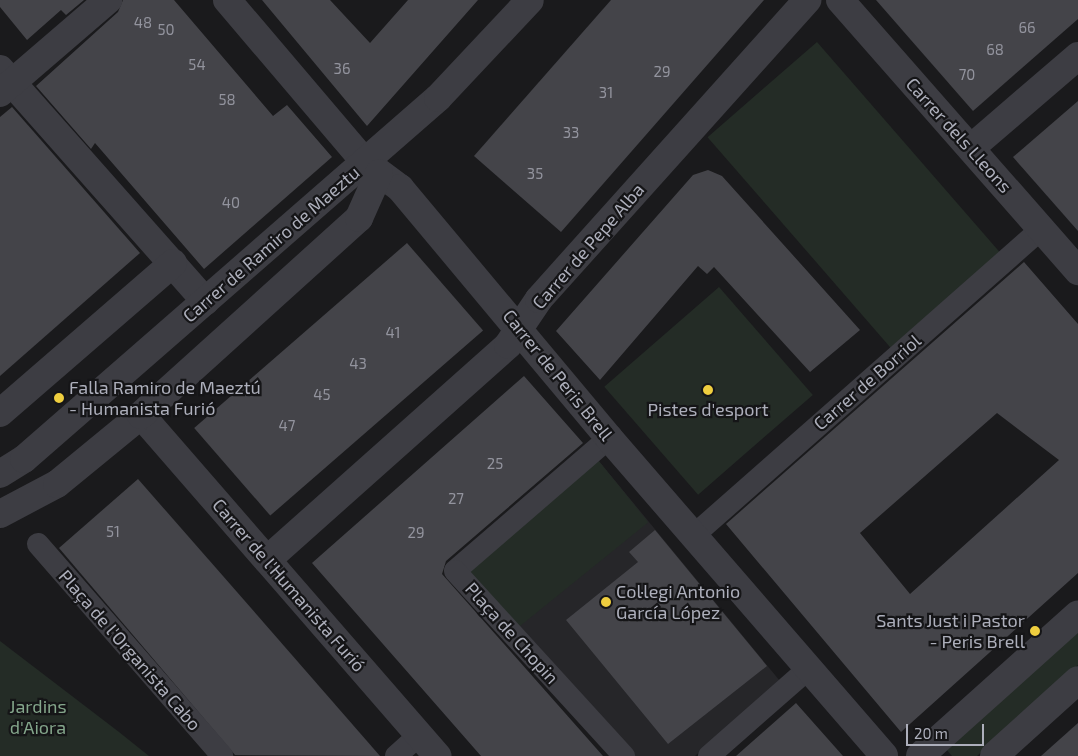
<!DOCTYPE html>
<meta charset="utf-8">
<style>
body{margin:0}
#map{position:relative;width:1078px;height:756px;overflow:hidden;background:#1a1a1c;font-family:"Exo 2",sans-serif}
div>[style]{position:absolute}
.built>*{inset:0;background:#262629}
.green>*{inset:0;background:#242c26;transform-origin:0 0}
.building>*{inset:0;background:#444449;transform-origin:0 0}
.pedestrian>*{height:22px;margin:-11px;padding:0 11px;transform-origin:11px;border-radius:11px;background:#3d3d43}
.minor>*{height:28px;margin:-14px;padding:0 14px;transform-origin:14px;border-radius:14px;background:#3d3d43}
.tertiary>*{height:28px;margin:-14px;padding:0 14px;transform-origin:14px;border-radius:14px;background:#3d3d43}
.dots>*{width:14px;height:14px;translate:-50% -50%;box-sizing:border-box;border:2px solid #151517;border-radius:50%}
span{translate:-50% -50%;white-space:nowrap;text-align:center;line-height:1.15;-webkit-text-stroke:4.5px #151517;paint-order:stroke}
.number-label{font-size:15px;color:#93949e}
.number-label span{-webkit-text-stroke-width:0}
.street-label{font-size:18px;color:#adafbb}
.poi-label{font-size:18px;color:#adafbb}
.left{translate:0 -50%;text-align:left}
.right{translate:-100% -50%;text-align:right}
.park-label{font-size:18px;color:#84a68b}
.scale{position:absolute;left:906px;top:724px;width:78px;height:22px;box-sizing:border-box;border:2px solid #adafbb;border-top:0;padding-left:6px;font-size:15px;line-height:18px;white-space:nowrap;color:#adafbb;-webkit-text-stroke:4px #151517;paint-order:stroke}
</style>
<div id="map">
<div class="built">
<div style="clip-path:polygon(598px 460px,780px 681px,695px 756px,635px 756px,468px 571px)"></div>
</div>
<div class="green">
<div style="left:817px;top:42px;width:279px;height:145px;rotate:49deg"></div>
<div style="left:719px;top:287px;width:143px;height:152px;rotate:49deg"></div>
<div style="left:598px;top:460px;width:80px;height:171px;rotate:51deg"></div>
<div style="clip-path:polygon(1078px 629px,1078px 665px,977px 756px,952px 756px,945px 748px)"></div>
<div style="clip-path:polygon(0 641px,119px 732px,149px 756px,0 756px)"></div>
</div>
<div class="building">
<div style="clip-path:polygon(0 0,84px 0,66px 15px,61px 10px,27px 40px,0 7px)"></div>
<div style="clip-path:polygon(123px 0,174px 0,273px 116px,287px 105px,332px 157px,204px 269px,95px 143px,91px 149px,36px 86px,118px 12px)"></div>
<div style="clip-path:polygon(262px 0,330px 0,370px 43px,408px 0,478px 0,367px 126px)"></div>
<div style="clip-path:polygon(611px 0,764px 0,561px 232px,474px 156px)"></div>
<div style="clip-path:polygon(876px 0,1078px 0,1078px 19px,973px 111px)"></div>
<div style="clip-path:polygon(1078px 101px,1078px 231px,1013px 157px)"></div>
<div style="clip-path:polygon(12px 107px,140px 253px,0 376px,0 117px)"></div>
<div style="clip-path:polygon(708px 170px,722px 176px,860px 330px,810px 372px,714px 267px,707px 274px,698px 266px,600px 380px,556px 331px,693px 175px)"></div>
<div style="left:407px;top:243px;width:116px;height:282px;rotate:49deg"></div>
<div style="clip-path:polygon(evenodd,1024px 262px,1078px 324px,1078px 573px,901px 732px,726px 524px,1024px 262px,997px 413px,1059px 460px,910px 594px,860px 533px,997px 413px)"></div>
<div style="clip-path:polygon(524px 376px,583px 443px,446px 561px,442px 574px,603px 756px,481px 756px,312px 563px)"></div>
<div style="clip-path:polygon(138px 479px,230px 584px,380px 756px,235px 755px,59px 548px)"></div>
<div style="clip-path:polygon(655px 530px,767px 666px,668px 744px,566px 620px,638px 562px,629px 552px)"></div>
<div style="clip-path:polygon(796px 703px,843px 756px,736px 756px,770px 726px)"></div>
<div style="clip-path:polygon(1078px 723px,1078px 756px,1041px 756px)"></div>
</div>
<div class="pedestrian">
<div style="left:609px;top:438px;width:203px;rotate:139.2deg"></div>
<div style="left:455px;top:571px;width:251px;rotate:47.6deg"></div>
<div style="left:693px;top:536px;width:465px;rotate:-41.4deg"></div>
<div style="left:38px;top:544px;width:281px;rotate:49deg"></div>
<div style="left:396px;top:756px;width:31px;rotate:-42deg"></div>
<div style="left:709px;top:756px;width:132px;rotate:-41.3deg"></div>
</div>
<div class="minor">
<div style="left:227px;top:0;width:213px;rotate:49.6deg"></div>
<div style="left:365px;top:162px;width:44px;rotate:36.6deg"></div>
<div style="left:400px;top:188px;width:326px;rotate:50.1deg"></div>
<div style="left:609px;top:438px;width:420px;rotate:49.1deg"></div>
<div style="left:840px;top:0;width:361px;rotate:48.7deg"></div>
<div style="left:0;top:69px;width:310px;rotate:48.5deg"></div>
<div style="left:0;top:93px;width:143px;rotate:-40.7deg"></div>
<div style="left:971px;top:148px;width:141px;rotate:-40.7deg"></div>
<div style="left:0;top:413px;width:229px;rotate:-40.9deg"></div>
<div style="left:141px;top:415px;width:452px;rotate:49deg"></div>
<div style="left:0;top:474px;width:28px;rotate:-32deg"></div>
<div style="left:24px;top:459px;width:549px;rotate:-41.09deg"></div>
<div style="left:438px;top:98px;width:134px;rotate:-46.8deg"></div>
<div style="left:0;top:514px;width:64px;rotate:-27.8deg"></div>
<div style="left:57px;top:484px;width:109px;rotate:-39.4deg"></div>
<div style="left:141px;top:415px;width:294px;rotate:-42.1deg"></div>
<div style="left:359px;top:218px;width:49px;rotate:-66deg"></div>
<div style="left:267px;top:560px;width:323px;rotate:-41.7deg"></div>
<div style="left:508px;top:345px;width:55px;rotate:-56deg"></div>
<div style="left:539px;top:299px;width:402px;rotate:-48.1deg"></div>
</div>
<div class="tertiary">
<div style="left:920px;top:756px;width:212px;rotate:-41.9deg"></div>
<div style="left:994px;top:756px;width:113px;rotate:-42.1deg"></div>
</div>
<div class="dots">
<div style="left:708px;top:390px;background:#efce3f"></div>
<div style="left:59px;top:398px;background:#efce3f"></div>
<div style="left:606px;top:602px;background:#efce3f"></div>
<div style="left:1035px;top:631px;background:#efce3f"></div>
</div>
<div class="number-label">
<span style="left:143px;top:23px">48</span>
<span style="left:1027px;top:28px">66</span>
<span style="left:166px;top:30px">50</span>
<span style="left:995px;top:50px">68</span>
<span style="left:197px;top:65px">54</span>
<span style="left:342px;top:69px">36</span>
<span style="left:662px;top:72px">29</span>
<span style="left:967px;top:75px">70</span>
<span style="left:606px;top:93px">31</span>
<span style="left:227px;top:100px">58</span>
<span style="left:571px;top:133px">33</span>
<span style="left:535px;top:174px">35</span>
<span style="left:231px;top:203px">40</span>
<span style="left:393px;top:333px">41</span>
<span style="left:358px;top:364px">43</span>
<span style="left:322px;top:395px">45</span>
<span style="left:287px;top:426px">47</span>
<span style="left:495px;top:464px">25</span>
<span style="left:456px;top:499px">27</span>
<span style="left:113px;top:532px">51</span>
<span style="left:416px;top:533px">29</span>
</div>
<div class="street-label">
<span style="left:959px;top:135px;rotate:48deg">Carrer dels Lleons</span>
<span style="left:271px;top:244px;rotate:-41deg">Carrer de Ramiro de Maeztu</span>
<span style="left:588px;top:246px;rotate:-49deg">Carrer de Pepe Alba</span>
<span style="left:558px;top:375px;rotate:51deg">Carrer de Peris Brell</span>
<span style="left:867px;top:382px;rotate:-41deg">Carrer de Borriol</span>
<span style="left:289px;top:585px;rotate:49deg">Carrer de l'Humanista Furió</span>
<span style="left:512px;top:633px;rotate:48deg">Plaça de Chopin</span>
<span style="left:130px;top:650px;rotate:49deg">Plaça de l'Organista Cabo</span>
</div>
<div class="poi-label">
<span class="left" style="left:69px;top:398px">Falla Ramiro de Maeztú<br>- Humanista Furió</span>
<span style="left:708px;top:409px">Pistes d'esport</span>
<span class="left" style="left:616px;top:602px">Col·legi Antonio<br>García López</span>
<span class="right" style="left:1025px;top:631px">Sants Just i Pastor<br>- Peris Brell</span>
</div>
<div class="park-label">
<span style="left:38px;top:717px">Jardins<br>d'Aiora</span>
</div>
<div class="scale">20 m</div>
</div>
